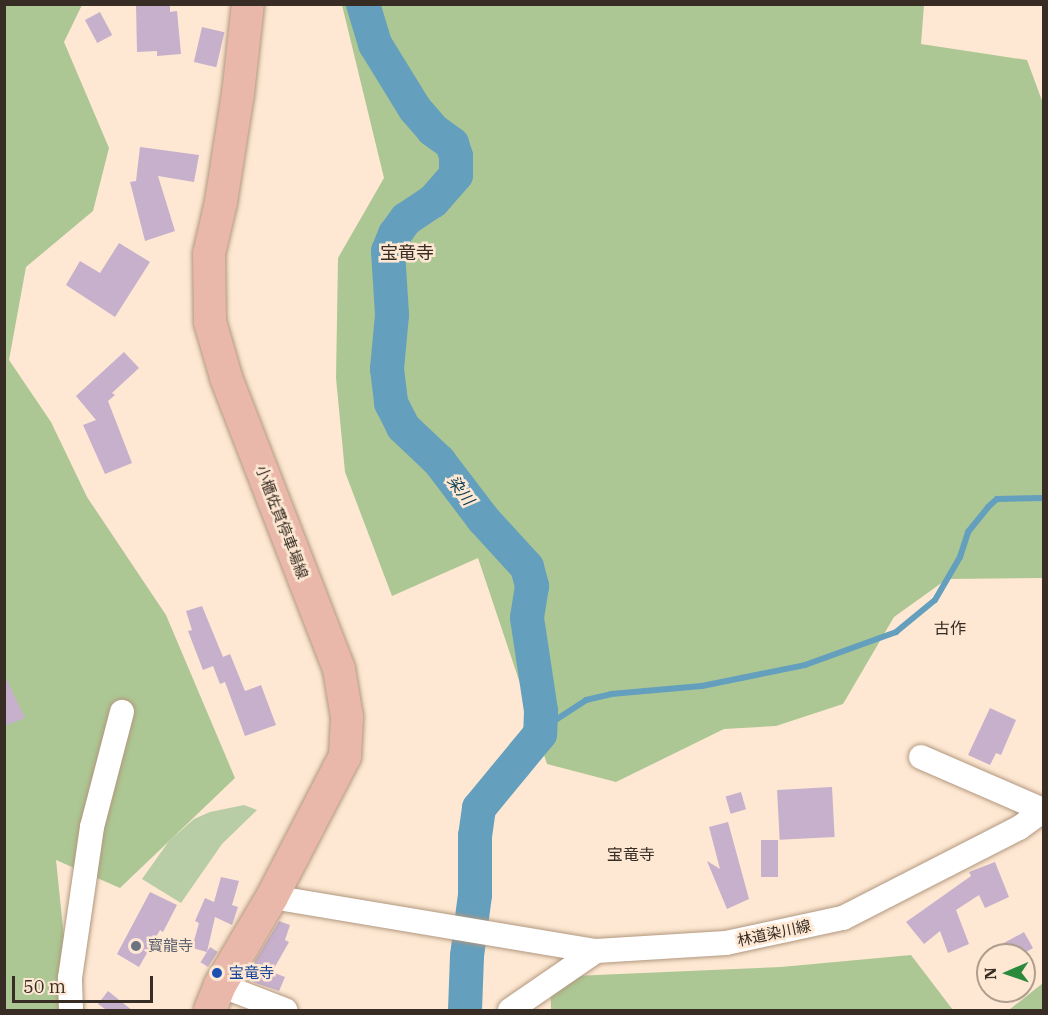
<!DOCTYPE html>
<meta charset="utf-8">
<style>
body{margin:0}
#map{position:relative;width:1048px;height:1015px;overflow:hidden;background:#fee8d3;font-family:"IBM Plex Serif","Noto Sans JP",serif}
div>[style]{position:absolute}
.green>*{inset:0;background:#b8cda5}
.forest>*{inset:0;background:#acc793}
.stream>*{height:6px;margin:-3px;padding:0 3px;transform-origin:3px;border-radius:3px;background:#649fbe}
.river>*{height:34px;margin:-17px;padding:0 17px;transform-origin:17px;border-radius:17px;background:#649fbe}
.building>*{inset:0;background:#c6b0cc;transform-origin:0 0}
.roads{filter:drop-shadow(0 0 2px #b1977f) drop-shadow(0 0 2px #b1977f)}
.minor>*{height:24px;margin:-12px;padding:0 12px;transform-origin:12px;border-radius:12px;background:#fff}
.major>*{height:32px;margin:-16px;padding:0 16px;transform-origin:16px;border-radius:16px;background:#e9b8aa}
.dots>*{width:16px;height:16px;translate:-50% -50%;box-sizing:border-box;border:3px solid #fee8d3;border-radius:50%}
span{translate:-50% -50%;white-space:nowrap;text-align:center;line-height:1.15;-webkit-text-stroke:5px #fee8d3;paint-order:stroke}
.street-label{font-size:15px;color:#382d24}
.worship-label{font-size:15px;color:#5b616d}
.left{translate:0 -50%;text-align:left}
.transit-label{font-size:15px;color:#164399}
.water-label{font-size:16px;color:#093e53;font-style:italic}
.neighbourhood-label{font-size:16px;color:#382d24}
.quarter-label{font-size:18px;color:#382d24}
.frame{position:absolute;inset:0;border:6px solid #382d24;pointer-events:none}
.north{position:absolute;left:976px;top:943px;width:60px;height:60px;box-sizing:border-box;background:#fee8d3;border:2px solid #af9d8d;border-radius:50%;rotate:268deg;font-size:16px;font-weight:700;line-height:24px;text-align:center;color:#382d24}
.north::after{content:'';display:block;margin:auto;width:21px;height:27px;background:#2b893c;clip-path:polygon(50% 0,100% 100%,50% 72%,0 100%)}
.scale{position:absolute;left:12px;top:976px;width:141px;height:27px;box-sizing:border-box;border:3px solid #382d24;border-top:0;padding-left:8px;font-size:18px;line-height:21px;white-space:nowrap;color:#382d24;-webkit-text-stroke:4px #fee8d3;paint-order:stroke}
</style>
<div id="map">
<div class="green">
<div style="clip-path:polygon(244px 805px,257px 810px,222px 844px,181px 903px,142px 879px,169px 841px,194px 819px,210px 812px)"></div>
</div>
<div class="forest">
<div style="clip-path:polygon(5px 5px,82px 5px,64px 42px,109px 148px,93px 211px,26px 267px,9px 360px,51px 422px,87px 497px,166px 615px,235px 778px,120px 888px,56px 860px,65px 947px,76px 1010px,5px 1010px)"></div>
<div style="clip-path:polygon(342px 5px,924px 5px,921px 44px,1027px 60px,1044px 106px,1043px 578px,947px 579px,894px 617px,843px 704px,776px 726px,724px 729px,616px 782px,547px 764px,478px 558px,392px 596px,345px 472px,336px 378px,338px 258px,384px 178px)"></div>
<div style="clip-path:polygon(911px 955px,953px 1010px,551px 1010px,550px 977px,781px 967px)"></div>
<div style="clip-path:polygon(1043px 983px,1043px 1010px,1009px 1010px)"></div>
</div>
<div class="stream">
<div style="left:540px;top:734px;width:19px;rotate:-43deg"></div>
<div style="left:554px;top:721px;width:38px;rotate:-33deg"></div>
<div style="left:586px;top:700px;width:26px;rotate:-13deg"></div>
<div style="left:611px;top:694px;width:91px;rotate:-5deg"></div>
<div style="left:702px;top:686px;width:105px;rotate:-11.5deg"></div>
<div style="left:805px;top:665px;width:97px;rotate:-19.9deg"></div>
<div style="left:896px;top:632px;width:50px;rotate:-39.4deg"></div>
<div style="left:935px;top:600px;width:50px;rotate:-59.8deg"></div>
<div style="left:960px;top:557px;width:26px;rotate:-72deg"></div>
<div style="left:968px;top:532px;width:32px;rotate:-51deg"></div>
<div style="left:988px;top:507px;width:12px;rotate:-42deg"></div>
<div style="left:997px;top:499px;width:47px;rotate:-1.2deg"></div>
</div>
<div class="river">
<div style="left:363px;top:4px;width:42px;rotate:73.3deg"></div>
<div style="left:375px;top:44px;width:76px;rotate:58.4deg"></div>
<div style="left:415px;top:109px;width:28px;rotate:49deg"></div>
<div style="left:433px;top:130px;width:24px;rotate:36deg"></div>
<div style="left:452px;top:144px;width:13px;rotate:72deg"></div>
<div style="left:456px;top:156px;width:19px;rotate:90deg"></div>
<div style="left:456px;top:175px;width:35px;rotate:131deg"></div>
<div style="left:433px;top:201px;width:32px;rotate:146deg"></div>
<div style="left:406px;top:219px;width:19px;rotate:126deg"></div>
<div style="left:395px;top:234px;width:18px;rotate:112deg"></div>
<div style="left:388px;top:251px;width:64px;rotate:86.4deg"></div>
<div style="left:392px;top:315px;width:54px;rotate:95.3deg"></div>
<div style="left:387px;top:369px;width:34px;rotate:83deg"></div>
<div style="left:391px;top:403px;width:27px;rotate:63deg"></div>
<div style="left:403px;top:427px;width:50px;rotate:43.4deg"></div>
<div style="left:439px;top:461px;width:73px;rotate:52.8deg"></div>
<div style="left:483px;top:519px;width:65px;rotate:47.5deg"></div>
<div style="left:527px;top:567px;width:20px;rotate:75deg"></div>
<div style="left:532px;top:586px;width:32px;rotate:99deg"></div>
<div style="left:527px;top:618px;width:94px;rotate:81.4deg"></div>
<div style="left:541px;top:711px;width:23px;rotate:92deg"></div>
<div style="left:540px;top:734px;width:96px;rotate:129.5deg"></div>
<div style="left:479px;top:808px;width:28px;rotate:98deg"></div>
<div style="left:475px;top:836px;width:59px;rotate:90deg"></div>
<div style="left:475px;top:895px;width:62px;rotate:97.5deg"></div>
<div style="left:467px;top:956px;width:54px;rotate:92.1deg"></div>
</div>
<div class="building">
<div style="clip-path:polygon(136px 4px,170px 4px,170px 12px,177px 11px,181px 54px,157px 56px,157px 51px,137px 52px)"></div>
<div style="left:100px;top:12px;width:26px;height:17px;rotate:62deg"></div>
<div style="left:202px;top:27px;width:23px;height:36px;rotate:13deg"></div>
<div style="clip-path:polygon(140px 147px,199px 155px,194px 182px,158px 176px,175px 231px,145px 241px,130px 182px,136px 181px)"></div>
<div style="clip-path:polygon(119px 243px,150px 262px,115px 317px,66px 285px,80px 261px,100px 273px)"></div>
<div style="clip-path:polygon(124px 352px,139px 368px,112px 393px,115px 395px,108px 401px,132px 463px,105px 474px,83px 425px,96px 420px,76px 396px)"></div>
<div style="clip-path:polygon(202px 606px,223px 657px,230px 654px,245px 691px,261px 685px,276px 725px,245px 736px,225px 682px,220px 684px,213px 666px,203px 670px,188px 631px,192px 630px,186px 611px)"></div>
<div style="clip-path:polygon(4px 674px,25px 718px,4px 726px)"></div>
<div style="clip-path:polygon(990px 708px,1016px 720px,1001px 755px,996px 753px,990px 765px,968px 755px)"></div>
<div style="left:832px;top:787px;width:50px;height:55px;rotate:87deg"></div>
<div style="left:741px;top:792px;width:18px;height:16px;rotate:74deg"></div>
<div style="clip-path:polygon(728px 822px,749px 899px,727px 909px,707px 861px,720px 869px,709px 827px)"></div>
<div style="left:761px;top:840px;width:17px;height:37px"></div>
<div style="clip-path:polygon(995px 862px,1009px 897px,985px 908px,979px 895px,956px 910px,969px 944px,948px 953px,940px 931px,924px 944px,906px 922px,971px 876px,969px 872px)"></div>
<div style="clip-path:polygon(221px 877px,239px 881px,232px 905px,238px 907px,232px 925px,215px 917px,207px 952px,192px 948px,199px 923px,195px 921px,205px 898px,214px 902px)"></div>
<div style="clip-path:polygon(150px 892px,177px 905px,163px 932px,160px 930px,139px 967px,117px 954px)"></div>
<div style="clip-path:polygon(279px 921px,290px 925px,285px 940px,289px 942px,272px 972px,285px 977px,279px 991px,244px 979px)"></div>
<div style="clip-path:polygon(1024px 932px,1033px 948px,1021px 955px,982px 955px)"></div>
<div style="left:210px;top:947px;width:9px;height:18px;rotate:32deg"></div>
<div style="clip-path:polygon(108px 991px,133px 1011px,108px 1011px,98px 1004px)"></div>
</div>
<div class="roads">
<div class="minor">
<div style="left:921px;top:757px;width:133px;rotate:23.5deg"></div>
<div style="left:272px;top:897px;width:328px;rotate:9.5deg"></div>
<div style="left:596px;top:951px;width:130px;rotate:-3.5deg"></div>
<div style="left:726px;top:943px;width:120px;rotate:-12.1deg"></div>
<div style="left:843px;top:918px;width:198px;rotate:-27.1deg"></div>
<div style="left:1019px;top:828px;width:31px;rotate:-36deg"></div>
<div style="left:220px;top:985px;width:70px;rotate:21deg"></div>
<div style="left:71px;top:1010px;width:32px;rotate:-92deg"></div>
<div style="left:70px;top:978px;width:153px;rotate:-81.7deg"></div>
<div style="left:92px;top:827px;width:119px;rotate:-75.4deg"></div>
<div style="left:510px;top:1010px;width:104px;rotate:-34.5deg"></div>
</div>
<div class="major">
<div style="left:210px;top:1010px;width:27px;rotate:-68deg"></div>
<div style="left:220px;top:985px;width:102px;rotate:-59.4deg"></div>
<div style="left:272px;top:897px;width:159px;rotate:-62.6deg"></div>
<div style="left:345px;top:756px;width:39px;rotate:-87deg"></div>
<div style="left:347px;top:717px;width:49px;rotate:-99.5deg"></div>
<div style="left:339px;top:669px;width:313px;rotate:-111.2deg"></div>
<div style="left:226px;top:377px;width:57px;rotate:-106.2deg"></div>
<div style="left:210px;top:322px;width:68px;rotate:-90.8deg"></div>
<div style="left:209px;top:254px;width:53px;rotate:-77deg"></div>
<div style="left:221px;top:202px;width:109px;rotate:-81.1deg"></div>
<div style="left:238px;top:94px;width:91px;rotate:-83.7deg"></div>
</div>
</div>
<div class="dots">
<div style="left:136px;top:946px;background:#6b7280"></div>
<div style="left:217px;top:973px;background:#1a4fb4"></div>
</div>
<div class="street-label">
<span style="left:282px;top:522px;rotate:69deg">小櫃佐貫停車場線</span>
<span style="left:774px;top:933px;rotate:-12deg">林道染川線</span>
</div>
<div class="worship-label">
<span class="left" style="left:148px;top:946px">寳龍寺</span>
</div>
<div class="transit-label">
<span class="left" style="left:229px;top:973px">宝竜寺</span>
</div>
<div class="water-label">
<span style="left:461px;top:490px;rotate:53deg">染川</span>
</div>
<div class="neighbourhood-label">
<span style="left:950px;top:628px">古作</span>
<span style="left:631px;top:854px">宝竜寺</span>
</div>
<div class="quarter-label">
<span style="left:407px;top:253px">宝竜寺</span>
</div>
<div class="frame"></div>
<div class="north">N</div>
<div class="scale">50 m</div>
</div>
